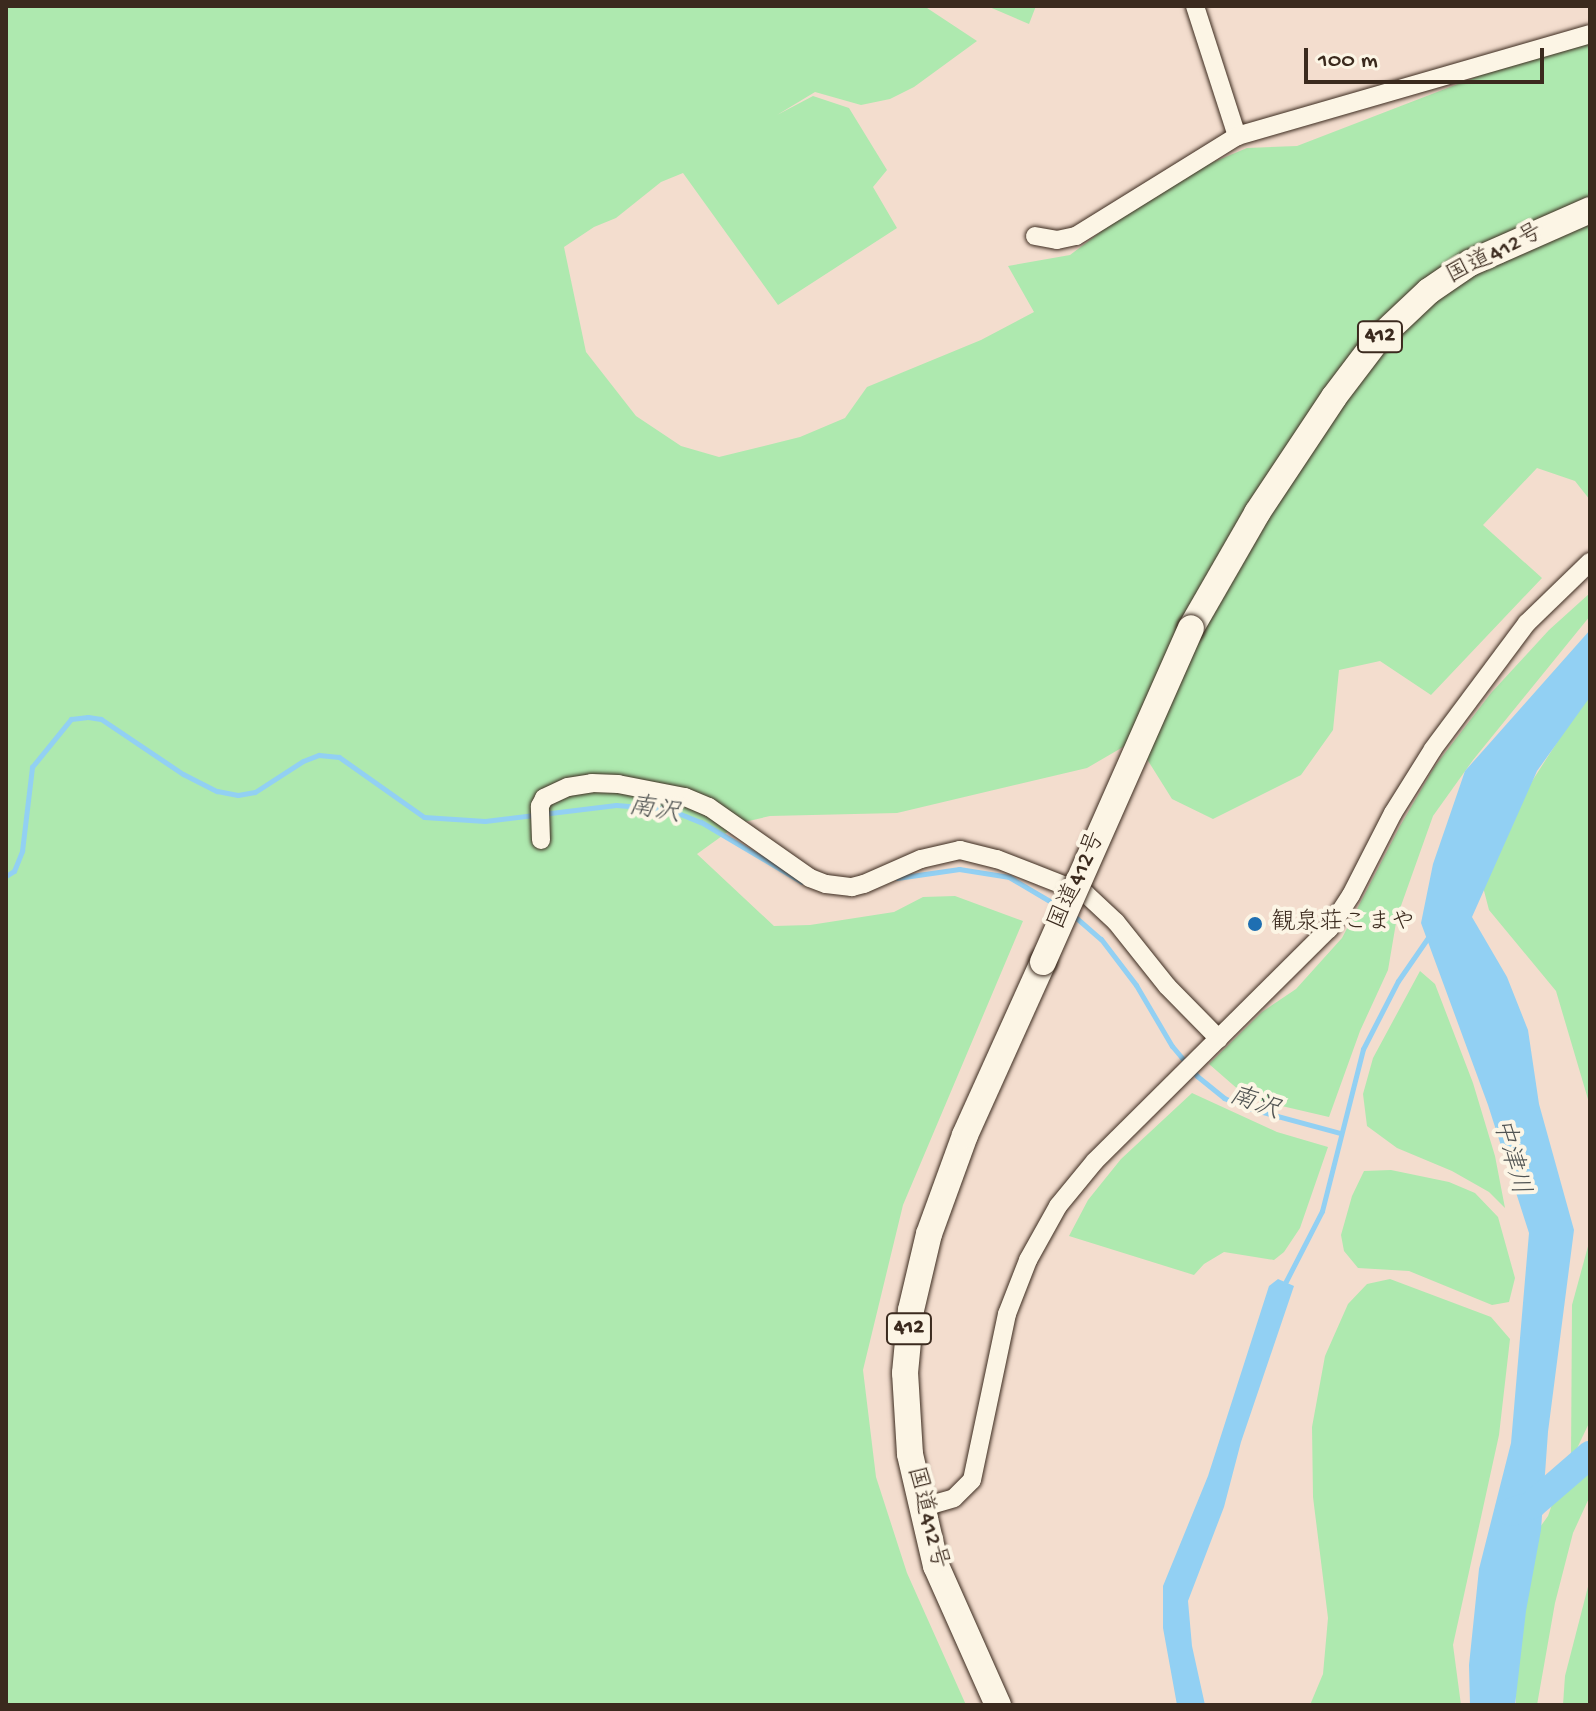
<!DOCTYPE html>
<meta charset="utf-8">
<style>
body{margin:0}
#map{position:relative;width:1596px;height:1711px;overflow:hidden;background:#f3ddce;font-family:"Gochi Hand","Klee One",sans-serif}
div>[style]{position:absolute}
.green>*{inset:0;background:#aee9af}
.water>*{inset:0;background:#92d0f3}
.stream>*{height:5px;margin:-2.5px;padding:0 2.5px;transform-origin:2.5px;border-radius:2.5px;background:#92d0f3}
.river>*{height:28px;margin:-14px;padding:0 14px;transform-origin:14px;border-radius:14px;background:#92d0f3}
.roads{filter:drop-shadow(0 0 2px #3b2a1e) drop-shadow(0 0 2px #3b2a1e)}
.minor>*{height:18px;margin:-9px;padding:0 9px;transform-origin:9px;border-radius:9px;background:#fcf5e5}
.highway>*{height:26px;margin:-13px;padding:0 13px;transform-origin:13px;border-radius:13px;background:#fcf5e5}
.bridges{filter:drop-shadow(0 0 2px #3b2a1e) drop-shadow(0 0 2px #3b2a1e)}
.highway-bridge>*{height:26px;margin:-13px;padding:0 13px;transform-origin:13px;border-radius:13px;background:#fcf5e5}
.dots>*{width:22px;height:22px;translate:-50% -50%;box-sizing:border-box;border:4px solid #fcf5e5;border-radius:50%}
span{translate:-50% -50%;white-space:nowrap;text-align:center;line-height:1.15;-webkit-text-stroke:8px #fcf5e5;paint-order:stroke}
.shield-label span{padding:2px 6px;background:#fcf5e5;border:2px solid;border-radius:6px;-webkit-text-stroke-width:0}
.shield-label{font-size:22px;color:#3b2a1e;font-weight:700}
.street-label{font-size:24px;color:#3b2a1e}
.poi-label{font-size:24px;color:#3b2a1e}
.left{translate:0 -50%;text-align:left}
.water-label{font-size:26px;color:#515453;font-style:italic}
.frame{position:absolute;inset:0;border:8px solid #3b2a1e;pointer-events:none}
.scale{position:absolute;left:1304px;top:48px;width:240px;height:36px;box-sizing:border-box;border:4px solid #3b2a1e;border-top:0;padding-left:10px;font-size:24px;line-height:28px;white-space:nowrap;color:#3b2a1e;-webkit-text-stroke:6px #fcf5e5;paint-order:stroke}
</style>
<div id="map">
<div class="green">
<div style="clip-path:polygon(6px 6px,924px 6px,977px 41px,914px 87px,890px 99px,861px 105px,815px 92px,777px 115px,813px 96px,849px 108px,887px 170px,873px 187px,897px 228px,778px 305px,683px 173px,661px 182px,616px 218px,594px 227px,564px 247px,586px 352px,636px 416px,681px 446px,719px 457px,800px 437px,845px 418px,867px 387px,981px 340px,1034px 312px,1008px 266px,1070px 255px,1168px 181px,1247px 148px,1297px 146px,1590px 33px,1590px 500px,1575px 481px,1537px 468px,1483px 525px,1542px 578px,1431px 695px,1380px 661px,1339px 670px,1333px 730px,1301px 775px,1213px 819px,1172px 799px,1135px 740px,1087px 768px,897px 813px,770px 816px,740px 823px,697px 854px,774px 926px,810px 925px,894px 912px,923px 897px,955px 896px,1023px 921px,903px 1205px,863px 1370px,876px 1477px,907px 1573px,966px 1705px,6px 1705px)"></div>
<div style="clip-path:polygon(987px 6px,1036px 6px,1029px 24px)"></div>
<div style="clip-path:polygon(1590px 593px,1590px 616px,1473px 760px,1433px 816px,1397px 917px,1388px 970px,1360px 1031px,1329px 1117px,1248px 1098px,1209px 1064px,1262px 1012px,1296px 989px,1342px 938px,1400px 826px,1435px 766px,1491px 693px,1549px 630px)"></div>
<div style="clip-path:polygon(1590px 691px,1590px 1106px,1556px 991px,1489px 910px,1482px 883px,1518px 803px)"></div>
<div style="clip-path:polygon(1420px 971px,1435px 984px,1473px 1083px,1495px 1156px,1505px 1208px,1489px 1192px,1452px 1171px,1397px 1148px,1367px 1126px,1363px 1094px,1373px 1058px)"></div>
<div style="clip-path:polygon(1192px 1093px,1277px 1132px,1328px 1147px,1300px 1228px,1284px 1252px,1274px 1260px,1224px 1252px,1204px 1264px,1194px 1275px,1069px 1236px,1088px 1200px,1121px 1159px)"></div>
<div style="clip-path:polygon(1391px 1170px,1449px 1182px,1475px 1193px,1498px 1217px,1515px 1278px,1509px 1302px,1492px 1305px,1409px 1271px,1358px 1268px,1344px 1251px,1341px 1235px,1352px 1196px,1364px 1171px)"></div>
<div style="clip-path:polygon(1590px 1239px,1590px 1421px,1571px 1461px,1572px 1305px)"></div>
<div style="clip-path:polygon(1390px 1279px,1491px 1317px,1510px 1339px,1499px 1435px,1453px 1645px,1461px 1705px,1310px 1705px,1323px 1674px,1328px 1618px,1313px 1497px,1312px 1427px,1325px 1356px,1348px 1304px,1367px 1284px)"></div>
<div style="clip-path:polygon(1590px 1473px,1590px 1496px,1573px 1533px,1555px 1603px,1537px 1705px,1516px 1705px,1513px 1654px,1530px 1541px,1548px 1516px,1556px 1493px)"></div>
<div style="clip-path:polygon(1590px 1579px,1590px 1705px,1563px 1705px,1565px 1676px)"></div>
</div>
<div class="water">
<div style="clip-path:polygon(1590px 630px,1590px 697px,1537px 771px,1472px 917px,1507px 977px,1528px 1030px,1539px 1104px,1574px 1230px,1548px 1432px,1541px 1530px,1526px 1611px,1515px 1705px,1470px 1705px,1469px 1665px,1479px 1569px,1511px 1443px,1529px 1233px,1488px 1105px,1421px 923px,1433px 864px,1465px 771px)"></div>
<div style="clip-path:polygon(1278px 1279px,1294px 1286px,1241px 1442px,1224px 1507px,1188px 1601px,1192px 1646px,1205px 1705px,1177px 1705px,1163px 1628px,1163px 1586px,1208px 1476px,1269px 1286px)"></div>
</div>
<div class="stream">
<div style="left:6px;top:876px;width:9px;rotate:-32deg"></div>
<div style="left:14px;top:871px;width:22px;rotate:-68deg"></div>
<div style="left:22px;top:851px;width:85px;rotate:-83.2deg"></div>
<div style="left:32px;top:767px;width:62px;rotate:-50.9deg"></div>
<div style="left:71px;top:719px;width:17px;rotate:-7deg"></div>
<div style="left:88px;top:717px;width:13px;rotate:9deg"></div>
<div style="left:101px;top:719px;width:99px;rotate:33.9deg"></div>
<div style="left:183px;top:774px;width:38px;rotate:27deg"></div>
<div style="left:217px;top:791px;width:21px;rotate:11deg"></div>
<div style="left:238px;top:795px;width:17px;rotate:-10deg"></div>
<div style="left:255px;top:792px;width:57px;rotate:-32.9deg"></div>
<div style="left:303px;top:761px;width:17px;rotate:-21deg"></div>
<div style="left:319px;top:755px;width:20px;rotate:6deg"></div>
<div style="left:339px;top:757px;width:104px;rotate:35.2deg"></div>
<div style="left:424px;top:817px;width:61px;rotate:3.8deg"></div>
<div style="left:485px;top:821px;width:132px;rotate:-7deg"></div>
<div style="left:616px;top:805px;width:52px;rotate:4.4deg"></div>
<div style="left:668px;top:809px;width:35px;rotate:22deg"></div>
<div style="left:701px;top:822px;width:117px;rotate:30.7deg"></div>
<div style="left:897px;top:878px;width:63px;rotate:-8.3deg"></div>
<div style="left:959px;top:869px;width:51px;rotate:9.1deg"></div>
<div style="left:1009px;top:877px;width:57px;rotate:30.6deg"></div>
<div style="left:1073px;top:915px;width:37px;rotate:41deg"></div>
<div style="left:1101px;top:939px;width:58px;rotate:52.7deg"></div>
<div style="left:1136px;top:985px;width:71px;rotate:59.5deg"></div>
<div style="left:1172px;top:1046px;width:39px;rotate:50deg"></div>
<div style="left:1197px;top:1076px;width:35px;rotate:39deg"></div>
<div style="left:1224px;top:1098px;width:26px;rotate:23deg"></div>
<div style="left:1248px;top:1108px;width:95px;rotate:15.2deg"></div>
<div style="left:1284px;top:1285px;width:83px;rotate:-62.8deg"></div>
<div style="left:1322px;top:1211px;width:167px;rotate:-75.8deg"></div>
<div style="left:1363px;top:1049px;width:76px;rotate:-62.8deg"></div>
<div style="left:1398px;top:981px;width:55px;rotate:-55.4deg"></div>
</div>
<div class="river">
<div style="left:1511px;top:1512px;width:22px;rotate:-18deg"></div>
<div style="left:1532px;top:1505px;width:77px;rotate:-40.8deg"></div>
</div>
<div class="roads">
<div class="minor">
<div style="left:1195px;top:6px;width:137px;rotate:72.1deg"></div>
<div style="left:1035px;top:236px;width:22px;rotate:10deg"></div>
<div style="left:1057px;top:240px;width:19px;rotate:-12deg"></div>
<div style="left:1076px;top:236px;width:190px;rotate:-31.8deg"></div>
<div style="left:1237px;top:136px;width:367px;rotate:-16.1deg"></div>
<div style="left:541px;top:840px;width:34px;rotate:-92deg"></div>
<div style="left:540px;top:806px;width:9px;rotate:-63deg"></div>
<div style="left:544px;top:798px;width:26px;rotate:-25deg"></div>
<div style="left:568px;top:787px;width:24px;rotate:-9deg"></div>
<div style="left:592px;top:783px;width:26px;rotate:2deg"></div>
<div style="left:618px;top:784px;width:68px;rotate:11deg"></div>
<div style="left:685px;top:797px;width:26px;rotate:23deg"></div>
<div style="left:709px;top:807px;width:123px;rotate:35.1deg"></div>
<div style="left:810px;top:878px;width:17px;rotate:21deg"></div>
<div style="left:826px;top:884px;width:26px;rotate:7deg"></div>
<div style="left:852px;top:887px;width:12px;rotate:-14deg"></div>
<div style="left:864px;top:884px;width:62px;rotate:-23.7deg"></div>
<div style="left:921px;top:859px;width:40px;rotate:-13deg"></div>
<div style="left:960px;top:850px;width:38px;rotate:14deg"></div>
<div style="left:997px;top:859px;width:96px;rotate:21.5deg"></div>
<div style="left:1086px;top:894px;width:41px;rotate:43deg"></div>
<div style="left:1116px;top:922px;width:82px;rotate:51.4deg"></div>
<div style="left:1167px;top:986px;width:74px;rotate:45.5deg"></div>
<div style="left:920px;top:1508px;width:35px;rotate:-16deg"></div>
<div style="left:954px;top:1498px;width:25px;rotate:-45deg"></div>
<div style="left:972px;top:1480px;width:170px;rotate:-78.1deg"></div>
<div style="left:1007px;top:1314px;width:58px;rotate:-68.7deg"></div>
<div style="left:1028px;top:1260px;width:62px;rotate:-60.9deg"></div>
<div style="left:1058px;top:1206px;width:58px;rotate:-50.6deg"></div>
<div style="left:1095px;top:1161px;width:330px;rotate:-44.8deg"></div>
<div style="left:1329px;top:929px;width:40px;rotate:-57.1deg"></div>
<div style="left:1351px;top:895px;width:92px;rotate:-62.9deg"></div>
<div style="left:1393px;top:813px;width:75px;rotate:-58deg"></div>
<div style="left:1433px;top:749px;width:157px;rotate:-53.3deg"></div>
<div style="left:1527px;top:623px;width:88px;rotate:-44.1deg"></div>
</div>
<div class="highway">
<div style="left:1191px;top:628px;width:133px;rotate:-60.1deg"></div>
<div style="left:1257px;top:513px;width:139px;rotate:-56.4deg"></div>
<div style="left:1334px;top:397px;width:73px;rotate:-52.8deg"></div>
<div style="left:1378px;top:339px;width:70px;rotate:-43.3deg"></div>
<div style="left:1429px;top:291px;width:50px;rotate:-34.3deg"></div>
<div style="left:1470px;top:263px;width:131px;rotate:-23.8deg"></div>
<div style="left:998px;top:1705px;width:152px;rotate:-114deg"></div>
<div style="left:936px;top:1566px;width:115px;rotate:-103.1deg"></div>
<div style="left:910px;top:1454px;width:81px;rotate:-93.5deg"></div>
<div style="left:905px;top:1373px;width:63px;rotate:-84.6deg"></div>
<div style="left:911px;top:1310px;width:78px;rotate:-76.7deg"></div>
<div style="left:929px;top:1234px;width:105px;rotate:-70deg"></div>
<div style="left:965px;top:1135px;width:190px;rotate:-65.7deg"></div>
</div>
</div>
<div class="bridges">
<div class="highway-bridge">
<div style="left:1043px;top:962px;width:365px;rotate:-66.1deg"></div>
</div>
</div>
<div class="dots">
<div style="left:1255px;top:924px;background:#1f6fb2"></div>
</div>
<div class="shield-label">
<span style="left:1380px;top:337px">412</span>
<span style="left:909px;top:1329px">412</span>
</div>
<div class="street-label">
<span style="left:1495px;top:255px;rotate:-27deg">国道412号</span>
<span style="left:1078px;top:881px;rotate:-66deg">国道412号</span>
<span style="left:926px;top:1518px;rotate:76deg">国道412号</span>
</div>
<div class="poi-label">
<span class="left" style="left:1271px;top:924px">観泉荘こまや</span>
</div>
<div class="water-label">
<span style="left:654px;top:812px;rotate:10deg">南沢</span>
<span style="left:1254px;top:1105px;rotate:20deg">南沢</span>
<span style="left:1509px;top:1157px;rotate:75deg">中津川</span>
</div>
<div class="frame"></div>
<div class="scale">100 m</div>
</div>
